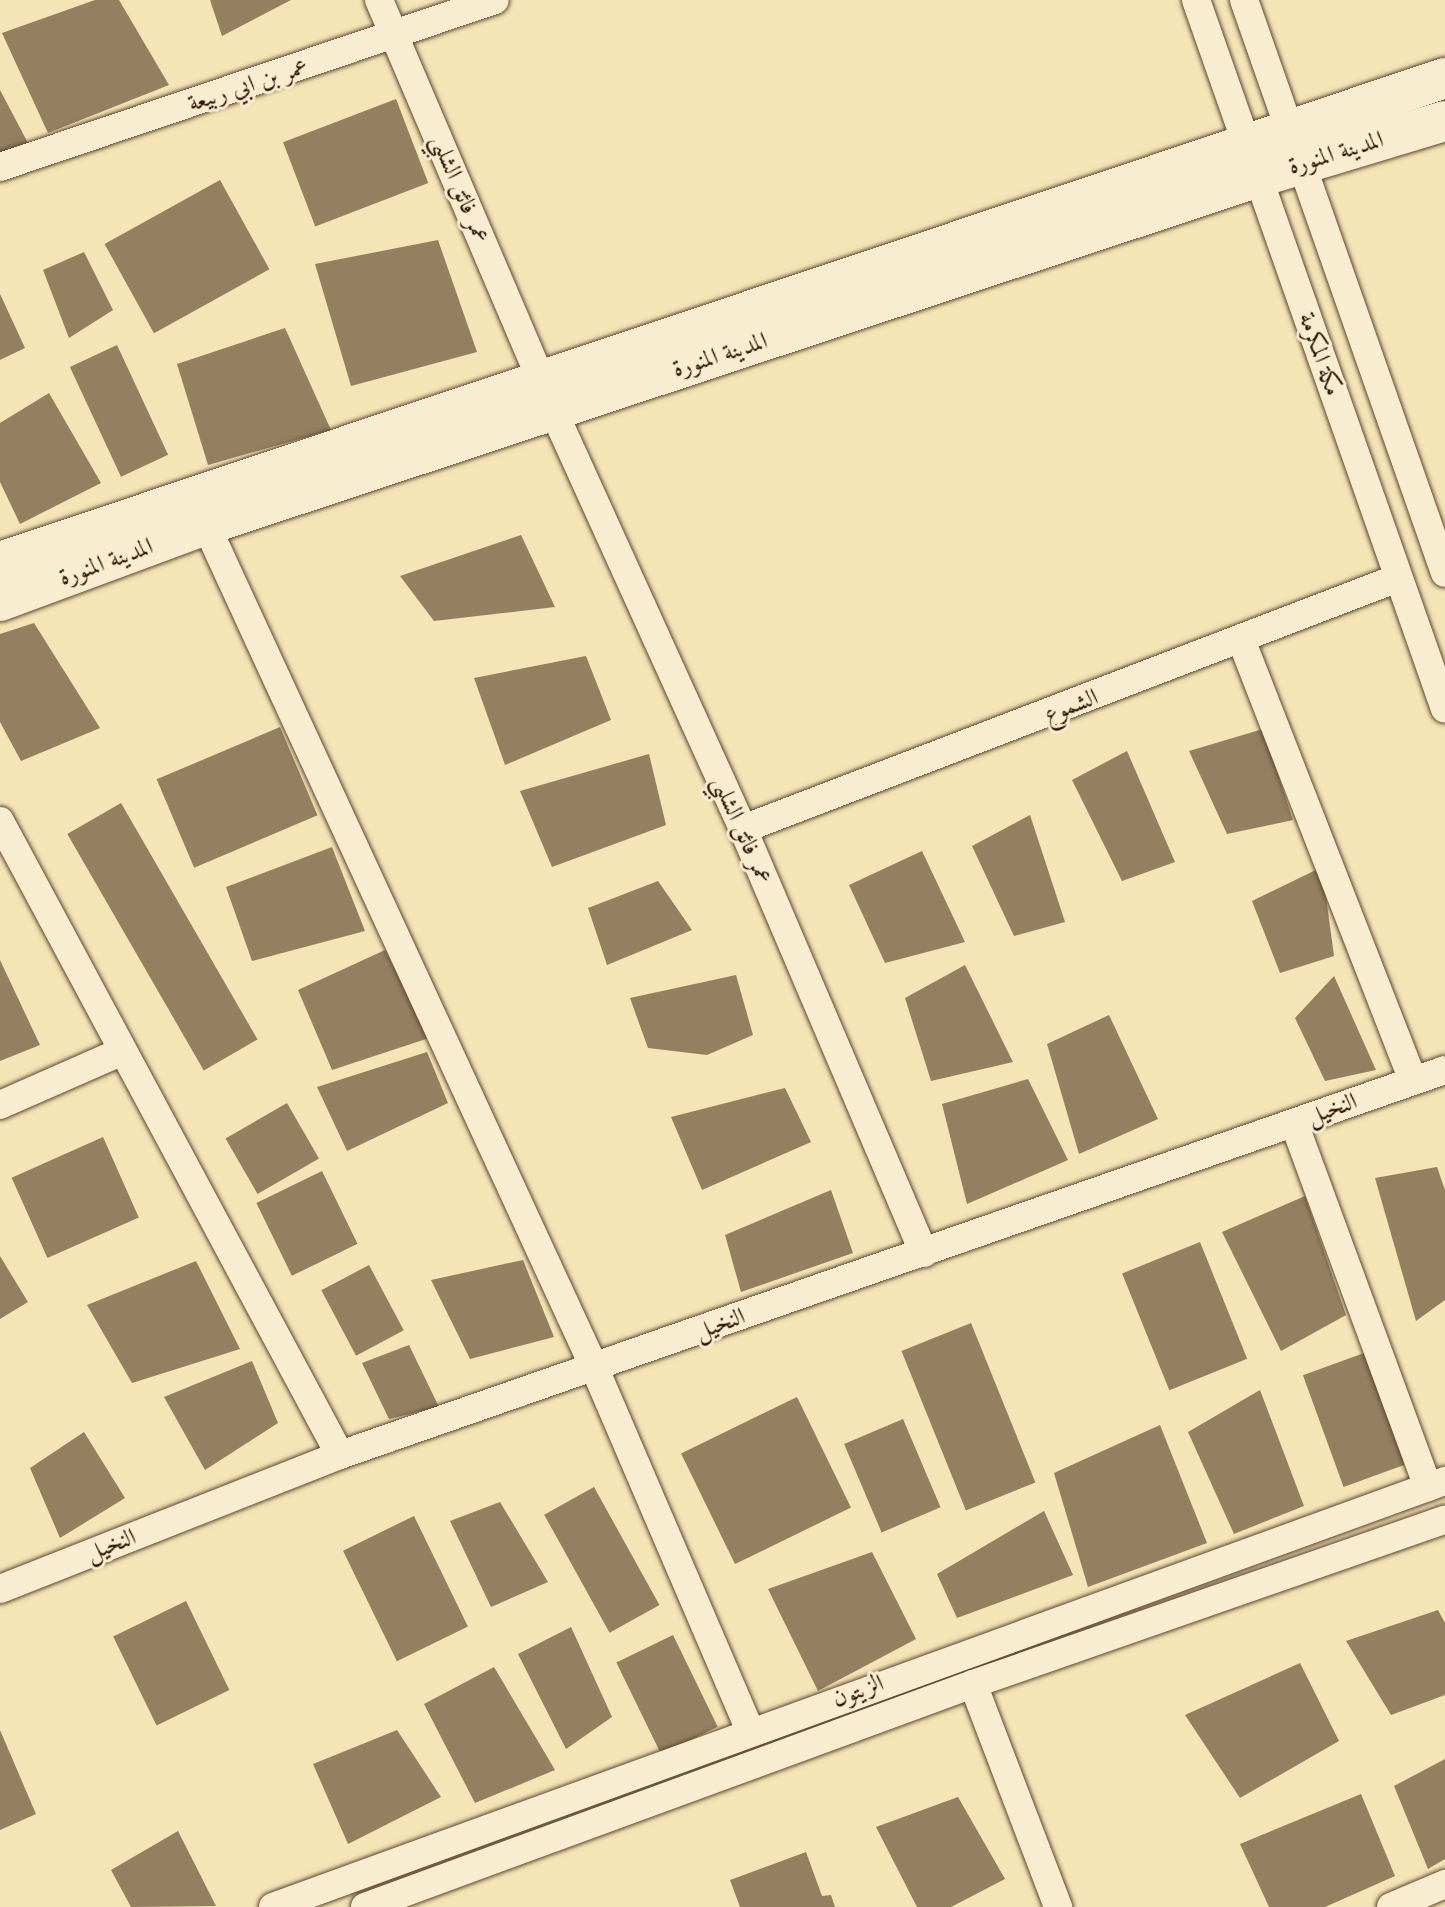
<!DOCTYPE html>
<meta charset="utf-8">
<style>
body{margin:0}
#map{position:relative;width:1445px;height:1907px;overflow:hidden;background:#f4e4b6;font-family:Cardo,Amiri,serif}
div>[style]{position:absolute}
.building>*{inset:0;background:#947f60;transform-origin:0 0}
.roads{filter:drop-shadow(0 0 2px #5e4630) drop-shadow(0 0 2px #5e4630)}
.minor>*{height:28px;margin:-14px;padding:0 14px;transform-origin:14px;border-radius:14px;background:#f8edd0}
.secondary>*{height:40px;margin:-20px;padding:0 20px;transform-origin:20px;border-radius:20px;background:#f8edd0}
span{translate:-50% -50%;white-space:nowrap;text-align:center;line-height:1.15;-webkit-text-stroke:6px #f8edd0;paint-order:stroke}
.street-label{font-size:24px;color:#2c1203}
</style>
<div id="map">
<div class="building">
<div style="clip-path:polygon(95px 0,119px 0,169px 85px,48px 133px,2px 33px)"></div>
<div style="clip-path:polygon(210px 0,291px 0,222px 36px)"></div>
<div style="clip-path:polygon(0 90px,28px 143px,0 153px)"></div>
<div style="left:396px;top:99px;width:90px;height:121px;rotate:69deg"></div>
<div style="left:220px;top:180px;width:102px;height:132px;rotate:61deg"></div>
<div style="clip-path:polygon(438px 240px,477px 352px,351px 386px,315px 264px)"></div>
<div style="clip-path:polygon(84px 252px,113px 310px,69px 338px,43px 270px)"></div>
<div style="clip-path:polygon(0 294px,25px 348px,0 360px)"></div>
<div style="clip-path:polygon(285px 328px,331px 430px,208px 465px,177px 364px)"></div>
<div style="left:117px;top:345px;width:121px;height:52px;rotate:65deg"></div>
<div style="clip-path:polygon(49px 393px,101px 483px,20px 524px,0 482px,0 423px)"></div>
<div style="clip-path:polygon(521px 535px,555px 607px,434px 621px,400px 576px)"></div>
<div style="clip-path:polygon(34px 623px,100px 728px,21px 761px,0 722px,0 634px)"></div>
<div style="clip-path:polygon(586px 656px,611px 720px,505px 765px,474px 678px)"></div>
<div style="left:280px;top:727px;width:96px;height:134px;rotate:67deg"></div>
<div style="clip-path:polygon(1263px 729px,1293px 820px,1227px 834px,1189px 751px)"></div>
<div style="clip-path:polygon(1127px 751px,1175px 862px,1122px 881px,1072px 780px)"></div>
<div style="clip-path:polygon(649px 754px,666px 825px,552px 867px,520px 791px)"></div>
<div style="left:121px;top:803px;width:273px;height:62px;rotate:60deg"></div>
<div style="clip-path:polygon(1030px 815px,1065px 922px,1014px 936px,972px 846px)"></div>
<div style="clip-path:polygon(332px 847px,365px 931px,252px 961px,226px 887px)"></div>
<div style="clip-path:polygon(922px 851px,965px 942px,885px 963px,849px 885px)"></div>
<div style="clip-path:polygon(1322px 867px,1334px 956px,1280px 973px,1252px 901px)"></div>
<div style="clip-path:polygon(658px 881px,692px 930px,607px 965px,588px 908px)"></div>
<div style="clip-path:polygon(385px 950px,429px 1038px,332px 1070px,298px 990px)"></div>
<div style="clip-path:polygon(0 960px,40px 1045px,0 1061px)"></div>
<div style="clip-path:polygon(965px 965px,1013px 1062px,931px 1081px,905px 998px)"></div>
<div style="clip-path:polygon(736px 975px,753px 1035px,707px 1055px,648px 1048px,630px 998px)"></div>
<div style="clip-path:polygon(1334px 976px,1376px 1070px,1325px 1081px,1295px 1018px)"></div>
<div style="clip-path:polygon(1109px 1015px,1158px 1119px,1079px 1154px,1047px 1044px)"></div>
<div style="clip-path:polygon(427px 1052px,448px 1103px,347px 1151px,317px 1087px)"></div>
<div style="clip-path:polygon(1028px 1079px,1068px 1160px,967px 1204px,942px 1104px)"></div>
<div style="clip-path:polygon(785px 1088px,811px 1142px,702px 1190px,671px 1117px)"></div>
<div style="left:287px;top:1103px;width:64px;height:71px;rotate:60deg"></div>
<div style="left:103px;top:1137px;width:88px;height:100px;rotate:66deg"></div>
<div style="clip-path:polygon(1437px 1167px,1445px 1190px,1445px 1300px,1416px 1321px,1375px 1178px)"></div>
<div style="left:322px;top:1171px;width:81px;height:73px;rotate:64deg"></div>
<div style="clip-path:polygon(831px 1190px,853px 1253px,741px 1292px,725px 1235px)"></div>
<div style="clip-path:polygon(1305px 1196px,1346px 1315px,1281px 1351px,1222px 1232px)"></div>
<div style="left:1200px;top:1242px;width:126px;height:84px;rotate:68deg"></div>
<div style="clip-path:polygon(0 1256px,28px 1302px,0 1319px)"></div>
<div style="clip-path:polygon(523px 1260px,554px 1337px,470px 1359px,431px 1280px)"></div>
<div style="clip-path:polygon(196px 1261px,240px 1349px,132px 1383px,87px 1305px)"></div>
<div style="left:369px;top:1265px;width:74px;height:54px;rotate:62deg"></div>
<div style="left:971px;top:1323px;width:172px;height:75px;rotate:68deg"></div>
<div style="clip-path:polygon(409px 1345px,439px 1407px,389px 1419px,362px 1363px)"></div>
<div style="left:1364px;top:1353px;width:119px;height:65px;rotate:70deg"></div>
<div style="clip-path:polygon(252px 1361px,278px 1423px,205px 1470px,164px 1397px)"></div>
<div style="clip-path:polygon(1260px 1390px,1304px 1506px,1234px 1534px,1188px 1432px)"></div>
<div style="left:797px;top:1397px;width:123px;height:129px;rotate:64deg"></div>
<div style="left:903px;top:1419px;width:96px;height:64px;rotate:67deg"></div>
<div style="clip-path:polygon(1160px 1425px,1207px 1543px,1088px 1587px,1054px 1473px)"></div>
<div style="clip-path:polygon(84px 1432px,125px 1498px,60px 1538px,30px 1468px)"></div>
<div style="left:594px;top:1487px;width:135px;height:57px;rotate:61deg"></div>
<div style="clip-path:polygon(500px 1502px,548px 1582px,491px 1607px,450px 1521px)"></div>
<div style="clip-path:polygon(1044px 1511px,1073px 1575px,957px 1618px,937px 1574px)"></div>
<div style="left:414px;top:1516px;width:123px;height:79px;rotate:64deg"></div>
<div style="clip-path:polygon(872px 1552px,916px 1639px,818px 1691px,768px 1589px)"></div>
<div style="left:186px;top:1601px;width:99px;height:81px;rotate:64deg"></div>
<div style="clip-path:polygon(1438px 1610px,1445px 1623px,1445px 1695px,1391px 1715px,1346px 1641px)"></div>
<div style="clip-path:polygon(571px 1627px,612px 1717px,566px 1749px,518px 1654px)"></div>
<div style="left:673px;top:1635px;width:102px;height:63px;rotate:64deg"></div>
<div style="clip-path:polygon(1300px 1663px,1339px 1741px,1240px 1798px,1185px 1715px)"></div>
<div style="clip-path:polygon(494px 1667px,555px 1770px,475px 1803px,424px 1704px)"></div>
<div style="clip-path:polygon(0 1730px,36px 1814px,0 1830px)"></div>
<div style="clip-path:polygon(397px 1730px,441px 1797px,348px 1844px,313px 1764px)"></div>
<div style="clip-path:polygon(1445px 1759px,1445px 1859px,1428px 1869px,1394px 1786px)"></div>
<div style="clip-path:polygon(1361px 1794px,1395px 1876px,1325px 1907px,1269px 1907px,1240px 1844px)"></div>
<div style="clip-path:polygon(958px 1797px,1005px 1879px,951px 1907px,917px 1907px,876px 1827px)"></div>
<div style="clip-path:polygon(178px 1831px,216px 1906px,131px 1907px,111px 1870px)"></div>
<div style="clip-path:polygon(806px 1852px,822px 1896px,831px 1895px,835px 1907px,740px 1907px,730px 1880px)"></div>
</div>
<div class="roads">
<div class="minor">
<div style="left:379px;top:0;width:412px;rotate:66.9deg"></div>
<div style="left:1196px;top:0;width:751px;rotate:70.65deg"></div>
<div style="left:1244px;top:0;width:607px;rotate:70.67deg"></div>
<div style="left:0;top:167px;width:522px;rotate:-18.64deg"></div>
<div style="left:553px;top:410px;width:460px;rotate:65.6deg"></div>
<div style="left:743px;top:829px;width:461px;rotate:66.9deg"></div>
<div style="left:206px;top:525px;width:929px;rotate:65.26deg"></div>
<div style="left:595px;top:1369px;width:393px;rotate:66.8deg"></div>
<div style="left:1242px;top:642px;width:470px;rotate:68.7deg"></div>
<div style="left:0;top:821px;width:719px;rotate:61.8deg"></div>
<div style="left:743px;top:829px;width:701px;rotate:-20.97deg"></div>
<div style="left:0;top:1105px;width:132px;rotate:-23.7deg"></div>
<div style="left:1294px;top:1123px;width:388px;rotate:69.8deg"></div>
<div style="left:0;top:1589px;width:365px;rotate:-21.5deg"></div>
<div style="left:340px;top:1455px;width:1170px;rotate:-19.21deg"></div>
<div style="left:973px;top:1684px;width:239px;rotate:69.1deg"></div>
<div style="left:273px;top:1907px;width:1247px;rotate:-19.98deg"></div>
<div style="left:365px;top:1907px;width:648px;rotate:-20.14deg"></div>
<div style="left:973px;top:1684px;width:500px;rotate:-19.2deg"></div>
<div style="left:1391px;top:1907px;width:59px;rotate:-23.1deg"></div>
</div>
<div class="secondary">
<div style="left:0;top:562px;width:1524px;rotate:-18.52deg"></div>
<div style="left:0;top:601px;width:220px;rotate:-20.3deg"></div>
<div style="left:206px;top:525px;width:1109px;rotate:-18.29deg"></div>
<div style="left:1259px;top:177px;width:194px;rotate:-16.8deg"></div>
</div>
</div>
<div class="street-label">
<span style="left:248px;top:85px;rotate:-18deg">عمر بن ابي ربيعة</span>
<span style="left:1336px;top:153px;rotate:-17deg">المدينة المنورة</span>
<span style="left:460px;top:189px;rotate:67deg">عمر فائق الشلبي</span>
<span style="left:1320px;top:354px;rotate:71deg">مكة المكرمة</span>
<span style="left:720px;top:355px;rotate:-18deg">المدينة المنورة</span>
<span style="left:106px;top:562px;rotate:-20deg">المدينة المنورة</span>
<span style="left:1071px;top:706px;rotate:-21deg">الشموع</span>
<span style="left:742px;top:830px;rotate:66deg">عمر فائق الشلبي</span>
<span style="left:1332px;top:1109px;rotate:-20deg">النخيل</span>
<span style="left:720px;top:1324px;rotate:-20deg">النخيل</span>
<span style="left:111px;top:1545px;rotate:-21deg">النخيل</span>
<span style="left:858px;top:1691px;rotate:-20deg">الزيتون</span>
</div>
</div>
